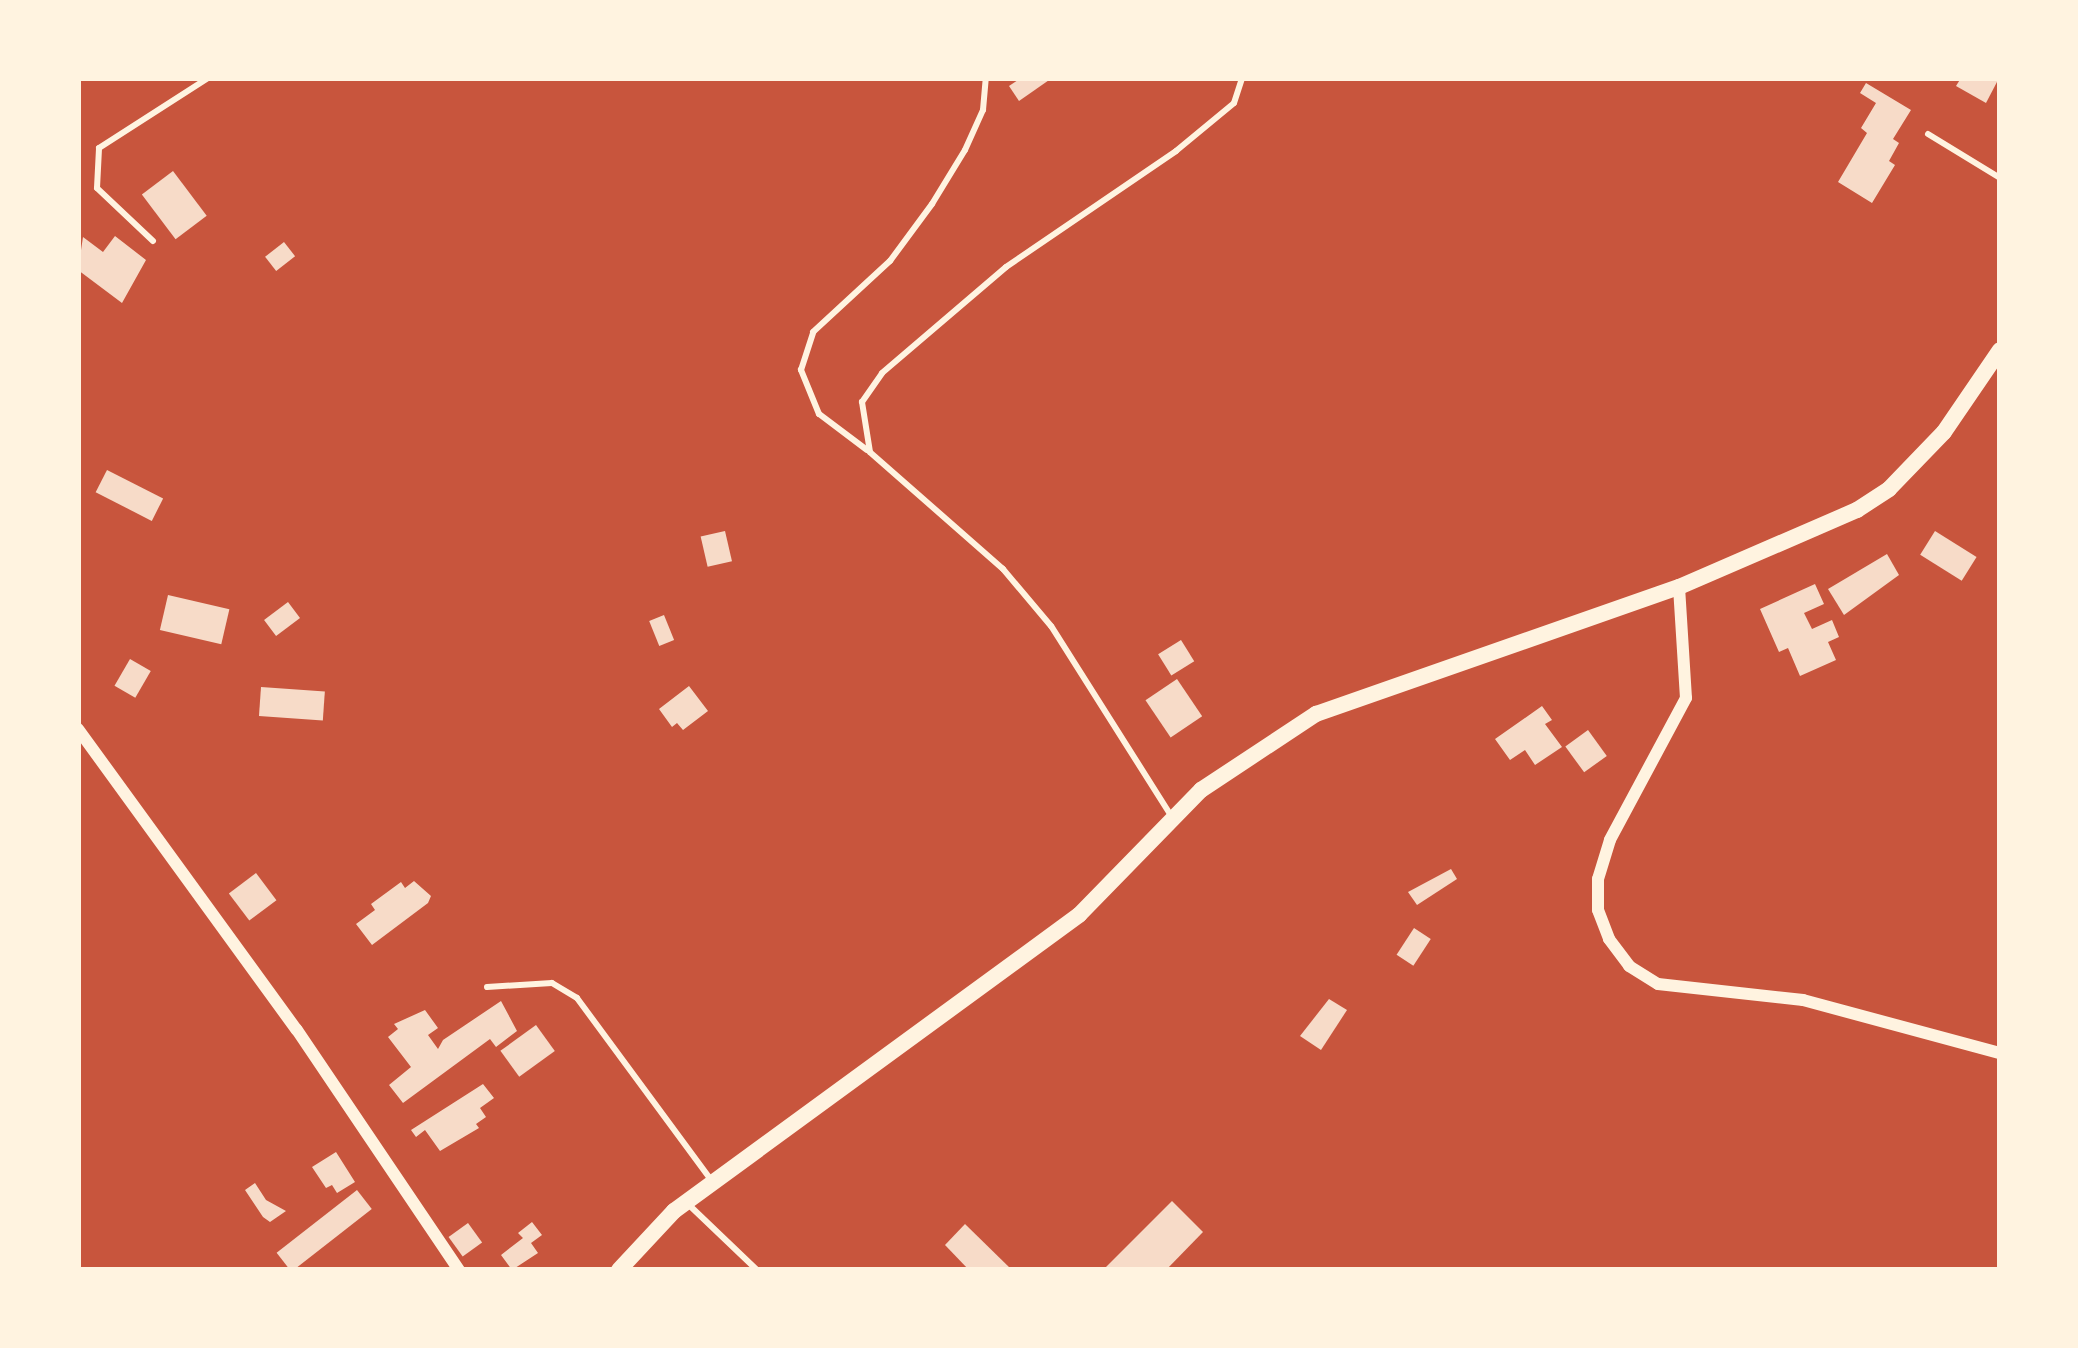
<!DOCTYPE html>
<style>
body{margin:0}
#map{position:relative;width:2078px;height:1348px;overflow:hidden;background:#c8553d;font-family:"Archivo Narrow",sans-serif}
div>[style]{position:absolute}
.building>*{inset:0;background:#f7dbc8;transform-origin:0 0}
.service>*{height:6px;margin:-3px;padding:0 3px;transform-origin:3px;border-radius:3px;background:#fff3e0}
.minor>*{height:12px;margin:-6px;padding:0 6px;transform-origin:6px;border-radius:6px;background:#fff3e0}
.secondary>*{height:16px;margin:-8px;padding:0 8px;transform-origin:8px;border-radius:8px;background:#fff3e0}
span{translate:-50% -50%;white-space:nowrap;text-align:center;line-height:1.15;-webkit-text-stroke:9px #fff3e0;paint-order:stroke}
.frame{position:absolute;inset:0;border:81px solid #fff3e0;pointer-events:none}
</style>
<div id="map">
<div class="building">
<div style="clip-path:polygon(1021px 78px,1052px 78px,1019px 101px,1009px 86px)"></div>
<div style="clip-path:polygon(1961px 78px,1995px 78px,1998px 80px,1986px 103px,1956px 86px)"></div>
<div style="clip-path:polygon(1866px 83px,1911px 110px,1893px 139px,1899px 143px,1889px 161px,1895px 165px,1872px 203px,1838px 182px,1867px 133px,1861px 128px,1876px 103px,1860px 93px)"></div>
<div style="left:173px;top:171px;width:56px;height:39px;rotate:53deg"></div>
<div style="clip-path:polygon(115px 236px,146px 260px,122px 303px,78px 270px,83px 237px,103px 252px)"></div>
<div style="left:284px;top:242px;width:18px;height:24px;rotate:52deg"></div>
<div style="left:107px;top:470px;width:63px;height:25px;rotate:27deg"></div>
<div style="left:725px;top:531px;width:31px;height:25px;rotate:77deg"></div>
<div style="left:1935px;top:531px;width:49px;height:28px;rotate:32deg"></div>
<div style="clip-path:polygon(1887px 554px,1899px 575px,1844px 615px,1828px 589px)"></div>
<div style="clip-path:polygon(1815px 584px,1824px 604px,1804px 613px,1812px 629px,1832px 620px,1839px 637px,1828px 642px,1836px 660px,1800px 676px,1788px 648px,1779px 652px,1760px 609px)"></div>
<div style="left:168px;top:595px;width:63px;height:36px;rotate:13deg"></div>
<div style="left:288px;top:602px;width:20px;height:30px;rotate:53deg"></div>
<div style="left:664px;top:615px;width:27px;height:16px;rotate:68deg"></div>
<div style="left:1181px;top:640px;width:25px;height:27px;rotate:58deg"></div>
<div style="left:130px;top:659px;width:24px;height:31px;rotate:30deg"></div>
<div style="left:1177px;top:679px;width:45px;height:38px;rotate:56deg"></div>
<div style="clip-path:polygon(689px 686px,708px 711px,683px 730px,677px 723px,672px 727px,659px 709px)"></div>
<div style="left:261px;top:687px;width:64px;height:29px;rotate:4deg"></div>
<div style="clip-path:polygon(1542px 706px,1552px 720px,1545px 724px,1562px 747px,1535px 765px,1525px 750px,1510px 760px,1495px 739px)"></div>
<div style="left:1588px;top:730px;width:32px;height:28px;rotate:54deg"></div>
<div style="clip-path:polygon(1451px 869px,1457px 879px,1417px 905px,1408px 892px)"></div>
<div style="left:256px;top:873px;width:34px;height:34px;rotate:53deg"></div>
<div style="clip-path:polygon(414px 881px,431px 896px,428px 903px,372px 945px,356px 924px,375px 910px,371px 904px,401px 882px,405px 888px)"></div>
<div style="left:1414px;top:928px;width:20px;height:32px;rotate:33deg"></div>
<div style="clip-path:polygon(1329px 999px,1347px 1010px,1321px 1050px,1300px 1036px)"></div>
<div style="clip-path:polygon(501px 1001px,517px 1031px,496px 1047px,490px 1039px,403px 1103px,389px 1085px,411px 1067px,388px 1037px,398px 1029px,394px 1024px,425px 1010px,438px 1028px,428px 1035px,438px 1049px,443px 1040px)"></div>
<div style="left:536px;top:1025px;width:32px;height:44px;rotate:54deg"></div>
<div style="clip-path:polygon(483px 1084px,494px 1098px,480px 1108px,486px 1117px,476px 1124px,479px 1128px,440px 1151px,425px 1130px,416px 1137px,411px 1130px)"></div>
<div style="clip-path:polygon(336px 1152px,355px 1182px,337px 1193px,332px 1185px,326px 1188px,312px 1167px)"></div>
<div style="clip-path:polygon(255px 1183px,266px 1200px,286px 1211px,270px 1222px,263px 1217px,245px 1190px)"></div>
<div style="left:357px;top:1190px;width:24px;height:102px;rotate:52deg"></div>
<div style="clip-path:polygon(1172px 1201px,1203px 1232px,1166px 1270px,1103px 1270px)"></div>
<div style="clip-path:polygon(532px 1222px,542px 1235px,531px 1243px,538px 1253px,512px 1270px,501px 1255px,523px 1238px,518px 1233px)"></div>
<div style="left:468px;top:1223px;width:24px;height:24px;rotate:54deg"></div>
<div style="clip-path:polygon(965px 1224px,1012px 1270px,969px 1270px,945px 1245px)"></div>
</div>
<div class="service">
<div style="left:1928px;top:134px;width:84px;rotate:31.4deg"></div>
<div style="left:153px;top:241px;width:77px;rotate:-136.6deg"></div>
<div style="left:97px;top:188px;width:40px;rotate:-87.1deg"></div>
<div style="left:99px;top:148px;width:130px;rotate:-32.7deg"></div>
<div style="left:867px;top:450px;width:60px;rotate:-143.1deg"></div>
<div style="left:819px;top:414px;width:48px;rotate:-112.2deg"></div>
<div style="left:801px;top:370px;width:40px;rotate:-72deg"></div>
<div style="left:813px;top:332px;width:105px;rotate:-42.7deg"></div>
<div style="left:890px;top:261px;width:71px;rotate:-53.6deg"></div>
<div style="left:932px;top:204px;width:63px;rotate:-58.6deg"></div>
<div style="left:965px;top:150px;width:44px;rotate:-65.8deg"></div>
<div style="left:983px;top:110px;width:32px;rotate:-85deg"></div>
<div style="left:1170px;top:814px;width:222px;rotate:-122.3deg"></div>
<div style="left:1051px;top:626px;width:75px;rotate:-130.1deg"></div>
<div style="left:1003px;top:569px;width:177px;rotate:-138.7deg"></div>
<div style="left:870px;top:452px;width:51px;rotate:-99.1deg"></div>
<div style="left:862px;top:402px;width:35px;rotate:-55deg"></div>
<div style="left:882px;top:373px;width:163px;rotate:-40.5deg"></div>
<div style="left:1006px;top:267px;width:206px;rotate:-34.3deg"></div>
<div style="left:1176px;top:151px;width:75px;rotate:-39.6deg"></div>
<div style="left:1234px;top:103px;width:26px;rotate:-72deg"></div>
<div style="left:487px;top:987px;width:65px;rotate:-3.5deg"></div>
<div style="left:552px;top:983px;width:29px;rotate:31deg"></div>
<div style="left:577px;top:998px;width:226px;rotate:53.6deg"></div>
<div style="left:689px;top:1205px;width:94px;rotate:43.7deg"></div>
</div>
<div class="minor">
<div style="left:1679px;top:587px;width:111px;rotate:86.4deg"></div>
<div style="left:1686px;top:698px;width:161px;rotate:118.2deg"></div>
<div style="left:1610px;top:840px;width:41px;rotate:107.1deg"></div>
<div style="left:1598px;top:879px;width:31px;rotate:90deg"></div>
<div style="left:1598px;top:910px;width:31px;rotate:69deg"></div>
<div style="left:1609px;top:939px;width:34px;rotate:53deg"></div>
<div style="left:1629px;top:966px;width:34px;rotate:32deg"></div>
<div style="left:1658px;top:984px;width:146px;rotate:6.3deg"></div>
<div style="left:1803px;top:1000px;width:204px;rotate:15.1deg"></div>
<div style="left:78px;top:729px;width:372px;rotate:54deg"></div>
<div style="left:297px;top:1030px;width:290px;rotate:56deg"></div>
</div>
<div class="secondary">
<div style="left:619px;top:1270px;width:81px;rotate:-47deg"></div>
<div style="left:674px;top:1211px;width:502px;rotate:-36.16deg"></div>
<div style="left:1079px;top:915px;width:175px;rotate:-45.7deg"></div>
<div style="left:1201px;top:790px;width:138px;rotate:-33.5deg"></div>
<div style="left:1316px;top:714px;width:385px;rotate:-19.3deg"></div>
<div style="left:1679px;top:587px;width:194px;rotate:-23.4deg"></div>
<div style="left:1857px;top:510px;width:38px;rotate:-33deg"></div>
<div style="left:1889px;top:489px;width:79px;rotate:-46deg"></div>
<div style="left:1944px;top:432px;width:99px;rotate:-55.7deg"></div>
</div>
<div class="frame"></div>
</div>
